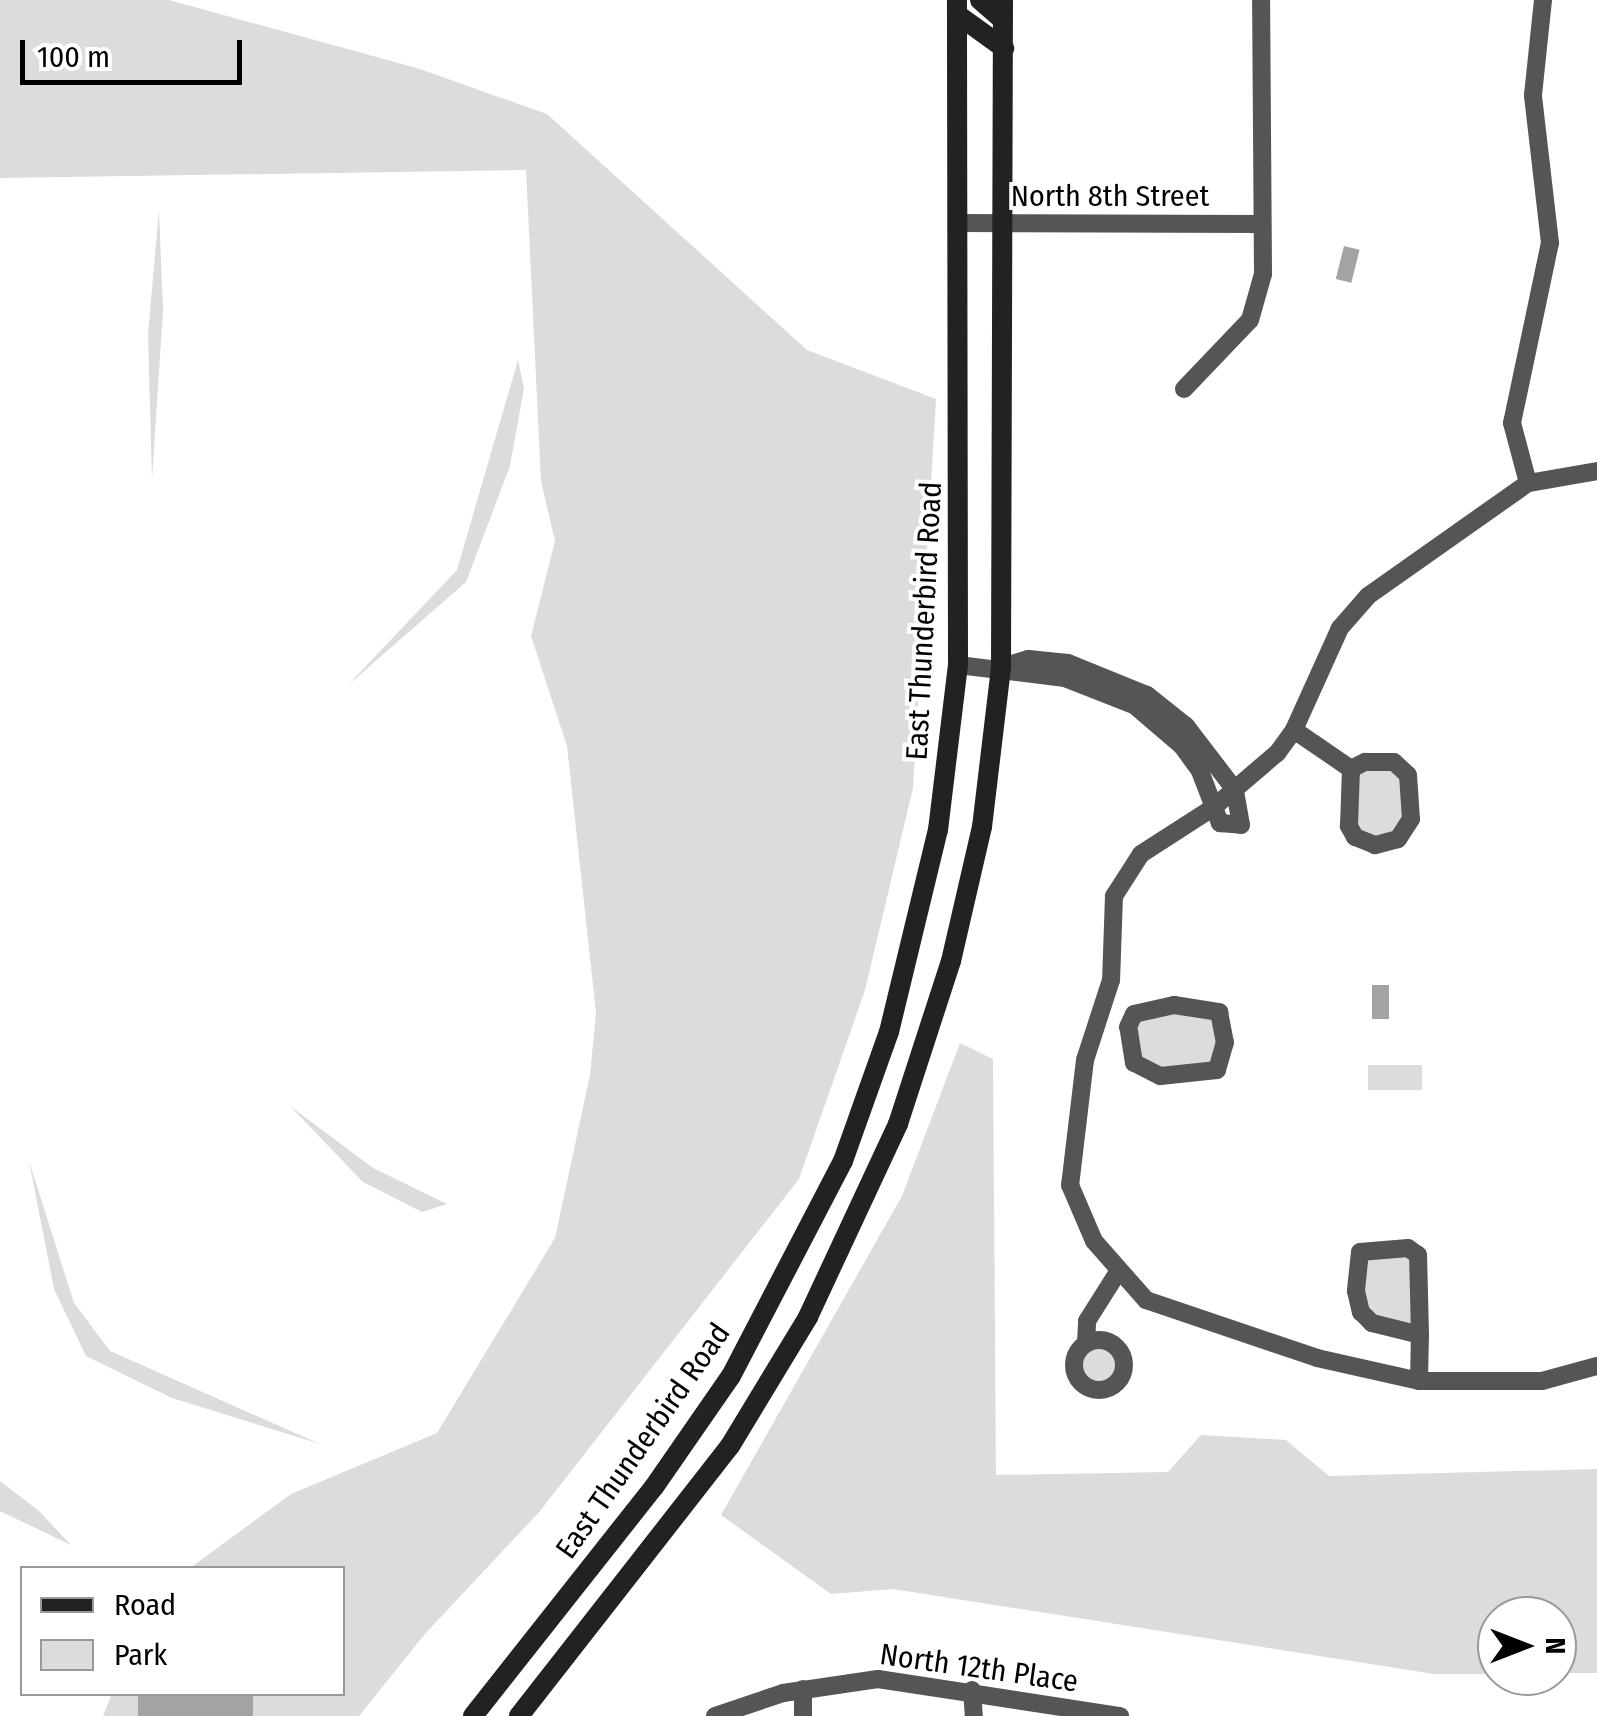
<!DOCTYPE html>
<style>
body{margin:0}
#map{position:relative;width:1597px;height:1716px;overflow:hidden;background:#fff;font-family:"Fira Sans Condensed",sans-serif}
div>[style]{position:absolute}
.green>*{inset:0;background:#dcdcdc;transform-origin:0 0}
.round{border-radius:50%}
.water>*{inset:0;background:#a3a3a3;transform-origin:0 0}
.street>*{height:18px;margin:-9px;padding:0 9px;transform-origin:9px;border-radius:9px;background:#555}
.street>.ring{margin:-9px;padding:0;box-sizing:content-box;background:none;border:18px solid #555;border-radius:50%}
.secondary>*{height:20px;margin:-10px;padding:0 10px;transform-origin:10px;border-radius:10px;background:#222}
span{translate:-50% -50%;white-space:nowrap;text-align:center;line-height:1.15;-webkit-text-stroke:8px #fff;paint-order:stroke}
.street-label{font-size:30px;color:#000}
.legend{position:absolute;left:20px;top:1566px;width:325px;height:130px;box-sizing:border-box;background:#fff;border:2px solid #999;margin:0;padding:12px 18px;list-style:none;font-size:30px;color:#000}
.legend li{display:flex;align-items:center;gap:20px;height:50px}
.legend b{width:50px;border:2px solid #999}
.north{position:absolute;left:1477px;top:1596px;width:100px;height:100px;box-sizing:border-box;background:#fff;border:2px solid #999;border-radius:50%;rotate:90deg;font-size:28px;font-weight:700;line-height:40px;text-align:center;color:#000}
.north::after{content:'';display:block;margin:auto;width:35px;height:45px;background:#000;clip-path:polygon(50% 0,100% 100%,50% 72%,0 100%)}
.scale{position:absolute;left:20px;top:40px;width:222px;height:45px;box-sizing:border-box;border:5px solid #000;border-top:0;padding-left:12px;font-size:30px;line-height:35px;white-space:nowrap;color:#000;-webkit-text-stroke:8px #fff;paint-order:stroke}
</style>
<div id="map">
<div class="green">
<div style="clip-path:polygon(0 0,169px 0,420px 69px,547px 114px,807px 350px,936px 399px,913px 788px,865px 990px,799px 1179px,540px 1511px,424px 1635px,359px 1716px,103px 1716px,112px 1694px,342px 1694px,342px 1568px,190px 1568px,291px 1494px,437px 1433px,555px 1238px,590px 1075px,596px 1013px,567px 746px,531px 636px,555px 541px,541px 481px,526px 170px,0 178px)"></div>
<div style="clip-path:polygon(159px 210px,163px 311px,152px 479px,148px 334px)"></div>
<div style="clip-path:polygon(518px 360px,524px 388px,510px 466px,466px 582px,348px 685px,457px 570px)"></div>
<div style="clip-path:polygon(1379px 761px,1410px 782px,1398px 839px,1355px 837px,1349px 778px)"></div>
<div style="clip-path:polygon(1219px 1012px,1217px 1070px,1144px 1073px,1134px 1014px)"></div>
<div style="clip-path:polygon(960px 1043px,993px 1059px,996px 1475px,1168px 1472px,1201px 1435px,1286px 1440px,1329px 1476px,1597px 1469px,1597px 1673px,1557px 1673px,1557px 1616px,1497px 1616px,1497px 1674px,1434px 1674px,893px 1589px,831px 1594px,721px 1515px,902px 1196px)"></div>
<div style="left:1422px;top:1065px;width:25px;height:54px;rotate:90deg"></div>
<div style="clip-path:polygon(290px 1106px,373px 1168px,447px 1204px,422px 1212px,363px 1182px)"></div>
<div style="clip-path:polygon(29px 1161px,74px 1303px,110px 1351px,320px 1444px,172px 1398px,86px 1356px,54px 1289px)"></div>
<div style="clip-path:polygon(1408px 1248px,1420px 1335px,1361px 1312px,1360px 1252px)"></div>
<div class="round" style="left:1074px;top:1340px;width:50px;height:50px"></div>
<div style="clip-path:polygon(0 1481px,39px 1511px,71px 1545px,0 1511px)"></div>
</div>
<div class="water">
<div style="left:1344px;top:246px;width:16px;height:34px;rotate:14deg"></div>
<div style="left:1372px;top:985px;width:17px;height:34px"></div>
<div style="left:138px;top:1694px;width:115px;height:22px"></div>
</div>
<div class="street">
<div style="left:958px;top:223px;width:304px;rotate:0.2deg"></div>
<div style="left:1184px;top:389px;width:95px;rotate:-46.3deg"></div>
<div style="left:1250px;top:320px;width:48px;rotate:-74.2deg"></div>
<div style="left:1263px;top:274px;width:274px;rotate:-90.4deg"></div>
<div style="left:1597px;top:471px;width:70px;rotate:170.1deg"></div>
<div style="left:1528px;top:483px;width:196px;rotate:144.8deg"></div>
<div style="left:1368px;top:596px;width:43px;rotate:131.2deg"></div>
<div style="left:1340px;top:628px;width:112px;rotate:114.3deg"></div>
<div style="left:1294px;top:730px;width:29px;rotate:126deg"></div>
<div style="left:1277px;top:753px;width:83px;rotate:139.4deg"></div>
<div style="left:1214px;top:807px;width:87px;rotate:147.2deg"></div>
<div style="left:1141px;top:854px;width:50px;rotate:122.7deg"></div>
<div style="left:1114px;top:896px;width:84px;rotate:92deg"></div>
<div style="left:1111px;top:980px;width:84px;rotate:108deg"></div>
<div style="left:1085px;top:1060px;width:126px;rotate:96.8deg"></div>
<div style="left:1070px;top:1185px;width:61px;rotate:66.8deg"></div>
<div style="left:1094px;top:1241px;width:79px;rotate:48.6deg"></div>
<div style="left:1146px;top:1300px;width:181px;rotate:18.7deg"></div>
<div style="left:1317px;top:1358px;width:105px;rotate:12.7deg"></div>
<div style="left:1419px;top:1381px;width:123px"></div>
<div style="left:1542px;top:1381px;width:57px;rotate:-15.3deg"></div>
<div style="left:1528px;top:483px;width:62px;rotate:-104.9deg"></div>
<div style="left:1512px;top:423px;width:184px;rotate:-78.1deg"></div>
<div style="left:1550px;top:243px;width:149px;rotate:-96.6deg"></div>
<div style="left:1533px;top:95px;width:96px;rotate:-84deg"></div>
<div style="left:958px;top:665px;width:108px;rotate:6.9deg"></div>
<div style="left:1065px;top:678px;width:74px;rotate:21.4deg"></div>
<div style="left:1134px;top:705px;width:63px;rotate:40.5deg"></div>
<div style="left:1182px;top:746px;width:31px;rotate:54deg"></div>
<div style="left:1200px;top:771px;width:56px;rotate:69deg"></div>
<div style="left:1220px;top:823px;width:21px;rotate:5deg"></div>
<div style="left:1241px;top:825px;width:36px;rotate:-100deg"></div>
<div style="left:1235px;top:790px;width:81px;rotate:-127.4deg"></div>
<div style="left:1186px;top:726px;width:50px;rotate:-141.5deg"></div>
<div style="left:1147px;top:695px;width:85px;rotate:-157.9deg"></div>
<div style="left:1068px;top:663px;width:40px;rotate:-174.3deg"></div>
<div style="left:1028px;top:659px;width:28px;rotate:163deg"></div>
<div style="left:1294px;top:730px;width:69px;rotate:34.4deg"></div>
<div style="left:1365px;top:762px;width:29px"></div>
<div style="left:1394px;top:762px;width:19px;rotate:43deg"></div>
<div style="left:1408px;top:775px;width:44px;rotate:86.1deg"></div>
<div style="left:1411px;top:819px;width:24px;rotate:123deg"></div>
<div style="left:1398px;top:839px;width:24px;rotate:165deg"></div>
<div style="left:1375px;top:845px;width:22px;rotate:-158deg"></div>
<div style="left:1355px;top:837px;width:13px;rotate:-119deg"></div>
<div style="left:1349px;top:826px;width:57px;rotate:-88deg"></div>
<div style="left:1351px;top:769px;width:16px;rotate:-27deg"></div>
<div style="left:1174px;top:1005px;width:46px;rotate:8.8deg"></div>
<div style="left:1219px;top:1012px;width:31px;rotate:79deg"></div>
<div style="left:1225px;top:1042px;width:29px;rotate:106deg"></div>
<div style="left:1217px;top:1070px;width:57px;rotate:174deg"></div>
<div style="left:1160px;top:1076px;width:29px;rotate:-153deg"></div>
<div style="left:1134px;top:1063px;width:36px;rotate:-99deg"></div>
<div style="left:1128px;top:1027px;width:14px;rotate:-65deg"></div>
<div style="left:1134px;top:1014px;width:41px;rotate:-12.7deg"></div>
<div class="ring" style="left:1074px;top:1340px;width:32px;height:32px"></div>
<div style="left:1086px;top:1343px;width:22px;rotate:-87deg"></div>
<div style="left:1087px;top:1321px;width:58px;rotate:-57.7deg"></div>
<div style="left:1419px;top:1381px;width:46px;rotate:-88.8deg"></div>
<div style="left:1420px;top:1335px;width:80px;rotate:-91.4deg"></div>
<div style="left:1418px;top:1255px;width:12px;rotate:-145deg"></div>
<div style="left:1408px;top:1248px;width:48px;rotate:175.2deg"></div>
<div style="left:1360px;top:1252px;width:39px;rotate:96deg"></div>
<div style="left:1356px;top:1291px;width:22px;rotate:77deg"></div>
<div style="left:1361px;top:1312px;width:16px;rotate:45deg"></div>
<div style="left:1372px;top:1323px;width:49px;rotate:14deg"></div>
<div style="left:803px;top:1689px;width:27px;rotate:90deg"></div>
<div style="left:972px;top:1690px;width:26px;rotate:86deg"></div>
<div style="left:715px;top:1716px;width:72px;rotate:-18.7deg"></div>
<div style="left:783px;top:1693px;width:96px;rotate:-8.4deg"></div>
<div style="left:878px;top:1679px;width:245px;rotate:8.7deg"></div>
</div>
<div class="secondary">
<div style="left:980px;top:0;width:30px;rotate:41deg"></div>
<div style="left:958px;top:15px;width:57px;rotate:35.7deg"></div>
<div style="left:473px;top:1716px;width:292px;rotate:-51.7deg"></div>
<div style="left:654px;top:1487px;width:135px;rotate:-55.3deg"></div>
<div style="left:731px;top:1376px;width:242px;rotate:-62.5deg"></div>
<div style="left:843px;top:1161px;width:137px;rotate:-70.4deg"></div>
<div style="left:889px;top:1032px;width:208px;rotate:-76.4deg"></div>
<div style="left:938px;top:830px;width:166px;rotate:-83.1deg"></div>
<div style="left:958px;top:665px;width:665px;rotate:-90.09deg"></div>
<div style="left:519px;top:1716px;width:343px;rotate:-52deg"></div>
<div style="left:730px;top:1446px;width:151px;rotate:-58.8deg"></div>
<div style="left:808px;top:1317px;width:213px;rotate:-65deg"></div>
<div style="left:898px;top:1124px;width:171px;rotate:-72deg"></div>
<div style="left:951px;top:961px;width:138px;rotate:-77deg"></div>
<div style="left:982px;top:827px;width:161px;rotate:-83.2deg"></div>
<div style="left:1001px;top:667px;width:667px;rotate:-89.83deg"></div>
</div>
<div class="street-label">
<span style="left:1110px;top:196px">North 8th Street</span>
<span style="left:924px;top:621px;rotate:-87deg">East Thunderbird Road</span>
<span style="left:643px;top:1441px;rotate:-55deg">East Thunderbird Road</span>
<span style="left:979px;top:1668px;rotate:8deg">North 12th Place</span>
</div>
<ul class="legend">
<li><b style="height:12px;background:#222"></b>Road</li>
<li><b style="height:28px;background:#dcdcdc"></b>Park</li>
</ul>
<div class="north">N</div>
<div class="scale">100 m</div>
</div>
